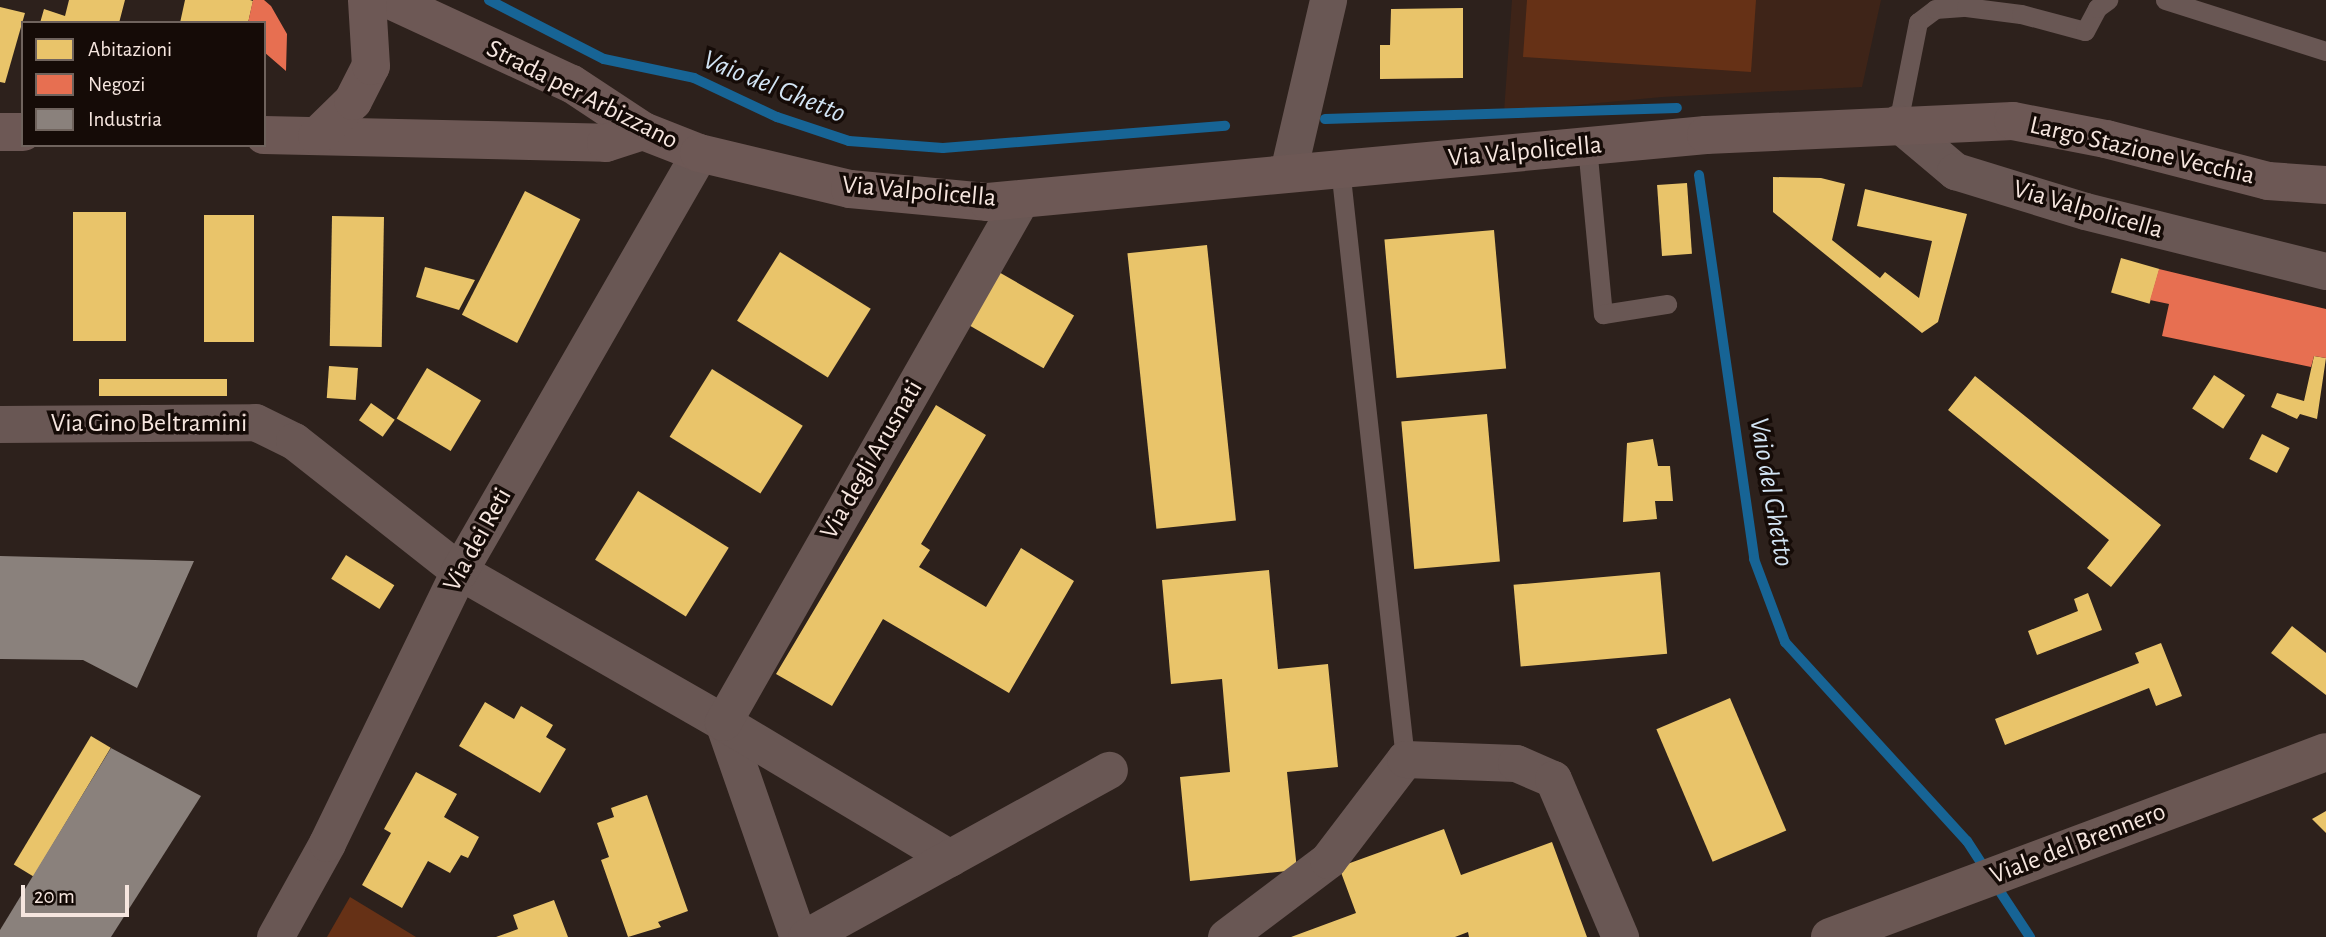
<!DOCTYPE html>
<style>
body{margin:0}
#map{position:relative;width:2326px;height:937px;overflow:hidden;background:#2d211c;font-family:"Alegreya Sans",sans-serif}
div>[style]{position:absolute}
.built>*{inset:0;background:#3e2418}
.green>*{inset:0;background:#663116}
.homes>*{inset:0;background:#e9c46a;transform-origin:0 0}
.shops>*{inset:0;background:#e76f51}
.industry>*{inset:0;background:#8a817c}
.stream>*{height:10px;margin:-5px;padding:0 5px;transform-origin:5px;border-radius:5px;background:#176495}
.lane>*{height:19px;margin:-9.5px;padding:0 9.5px;transform-origin:9.5px;border-radius:9.5px;background:#695754}
.street>*{height:37px;margin:-18.5px;padding:0 18.5px;transform-origin:18.5px;border-radius:18.5px;background:#695754}
.secondary>*{height:38px;margin:-19px;padding:0 19px;transform-origin:19px;border-radius:19px;background:#6d5855}
.primary>*{height:38px;margin:-19px;padding:0 19px;transform-origin:19px;border-radius:19px;background:#6a5753}
span{translate:-50% -50%;white-space:nowrap;text-align:center;line-height:1.15;-webkit-text-stroke:7px #150b07;paint-order:stroke}
.street-label{font-size:26px;color:#f6e6df}
.water-label{font-size:28px;color:#d2e4f4;font-style:italic}
.legend{position:absolute;left:21px;top:21px;width:245px;height:126px;box-sizing:border-box;background:#150b07;border:2px solid #6f635d;margin:0;padding:9px 12px;list-style:none;font-size:21px;color:#f6e6df}
.legend li{display:flex;align-items:center;gap:14px;height:35px}
.legend b{width:35px;border:2px solid #6f635d}
.scale{position:absolute;left:21px;top:885px;width:108px;height:32px;box-sizing:border-box;border:4px solid #f6e6df;border-top:0;padding-left:9px;font-size:21px;line-height:24px;white-space:nowrap;color:#f6e6df;-webkit-text-stroke:5px #150b07;paint-order:stroke}
</style>
<div id="map">
<div class="built">
<div style="clip-path:polygon(1512px 0,1881px 0,1862px 87px,1662px 97px,1504px 112px)"></div>
</div>
<div class="green">
<div style="clip-path:polygon(1527px 0,1756px 0,1751px 72px,1523px 57px)"></div>
<div style="clip-path:polygon(350px 897px,416px 937px,327px 937px)"></div>
</div>
<div class="homes">
<div style="clip-path:polygon(69px 0,125px 0,119px 23px,40px 23px,44px 9px,65px 16px)"></div>
<div style="clip-path:polygon(185px 0,250px 0,253px 1px,248px 23px,180px 23px)"></div>
<div style="clip-path:polygon(0 7px,25px 13px,5px 83px,0 82px)"></div>
<div style="clip-path:polygon(1463px 8px,1463px 78px,1380px 79px,1380px 45px,1390px 45px,1391px 9px)"></div>
<div style="clip-path:polygon(1773px 177px,1821px 178px,1845px 184px,1832px 240px,1880px 278px,1885px 272px,1919px 298px,1932px 241px,1857px 226px,1865px 189px,1967px 214px,1938px 322px,1922px 333px,1773px 212px)"></div>
<div style="left:1687px;top:183px;width:71px;height:30px;rotate:86deg"></div>
<div style="left:525px;top:191px;width:62px;height:139px;rotate:27deg"></div>
<div style="left:73px;top:212px;width:53px;height:129px"></div>
<div style="left:204px;top:215px;width:50px;height:127px"></div>
<div style="left:332px;top:216px;width:52px;height:130px;rotate:1deg"></div>
<div style="left:1494px;top:230px;width:139px;height:110px;rotate:85deg"></div>
<div style="left:1207px;top:245px;width:277px;height:80px;rotate:84deg"></div>
<div style="left:780px;top:252px;width:107px;height:81px;rotate:32deg"></div>
<div style="left:2121px;top:258px;width:40px;height:36px;rotate:16deg"></div>
<div style="clip-path:polygon(425px 267px,475px 280px,459px 310px,416px 297px)"></div>
<div style="left:997px;top:271px;width:89px;height:61px;rotate:30deg"></div>
<div style="clip-path:polygon(2314px 356px,2326px 358px,2317px 419px,2300px 414px,2297px 419px,2271px 407px,2277px 393px,2304px 401px)"></div>
<div style="left:329px;top:366px;width:29px;height:32px;rotate:4deg"></div>
<div style="left:427px;top:368px;width:63px;height:59px;rotate:31deg"></div>
<div style="left:712px;top:369px;width:107px;height:80px;rotate:32deg"></div>
<div style="left:2214px;top:375px;width:37px;height:40px;rotate:33deg"></div>
<div style="clip-path:polygon(1975px 376px,2161px 525px,2111px 587px,2087px 568px,2109px 540px,1948px 410px)"></div>
<div style="left:99px;top:379px;width:128px;height:17px"></div>
<div style="left:371px;top:403px;width:29px;height:21px;rotate:35deg"></div>
<div style="clip-path:polygon(936px 405px,986px 435px,921px 544px,930px 550px,919px 567px,986px 607px,1021px 548px,1074px 581px,1009px 693px,883px 619px,832px 706px,776px 674px)"></div>
<div style="left:1487px;top:414px;width:148px;height:86px;rotate:85deg"></div>
<div style="left:2262px;top:434px;width:31px;height:28px;rotate:27deg"></div>
<div style="clip-path:polygon(1653px 439px,1658px 466px,1670px 466px,1673px 501px,1655px 501px,1657px 519px,1623px 522px,1627px 443px)"></div>
<div style="left:638px;top:491px;width:107px;height:81px;rotate:32deg"></div>
<div style="left:346px;top:555px;width:57px;height:28px;rotate:32deg"></div>
<div style="clip-path:polygon(1269px 570px,1278px 669px,1328px 664px,1338px 767px,1287px 772px,1297px 870px,1190px 881px,1180px 777px,1230px 772px,1222px 679px,1171px 684px,1162px 580px)"></div>
<div style="left:1660px;top:572px;width:82px;height:147px;rotate:85deg"></div>
<div style="clip-path:polygon(2088px 593px,2102px 630px,2037px 655px,2028px 631px,2078px 611px,2074px 599px)"></div>
<div style="clip-path:polygon(2292px 626px,2326px 653px,2326px 695px,2271px 653px)"></div>
<div style="clip-path:polygon(2161px 643px,2182px 696px,2156px 706px,2149px 688px,2005px 745px,1995px 719px,2139px 663px,2135px 653px)"></div>
<div style="left:1730px;top:698px;width:144px;height:80px;rotate:67deg"></div>
<div style="clip-path:polygon(485px 702px,514px 719px,521px 706px,553px 725px,546px 737px,566px 749px,540px 793px,459px 746px)"></div>
<div style="left:91px;top:736px;width:23px;height:150px;rotate:31deg"></div>
<div style="clip-path:polygon(416px 772px,457px 794px,444px 817px,479px 837px,468px 858px,461px 855px,450px 873px,428px 861px,402px 908px,362px 885px,391px 833px,384px 829px)"></div>
<div style="clip-path:polygon(647px 795px,688px 911px,658px 922px,661px 927px,628px 937px,601px 860px,609px 857px,597px 823px,614px 817px,611px 808px)"></div>
<div style="clip-path:polygon(2326px 811px,2326px 833px,2312px 819px)"></div>
<div style="clip-path:polygon(1444px 829px,1461px 875px,1552px 842px,1587px 937px,1469px 937px,1468px 932px,1455px 937px,1291px 937px,1356px 913px,1339px 867px)"></div>
<div style="clip-path:polygon(554px 900px,568px 937px,496px 937px,518px 929px,513px 915px)"></div>
</div>
<div class="shops">
<div style="clip-path:polygon(253px 0,264px 0,271px 6px,287px 34px,286px 71px,264px 52px,264px 23px,248px 23px)"></div>
<div style="clip-path:polygon(2159px 269px,2326px 309px,2326px 358px,2314px 356px,2311px 367px,2162px 336px,2169px 304px,2150px 300px)"></div>
</div>
<div class="industry">
<div style="clip-path:polygon(0 556px,194px 561px,137px 688px,83px 660px,0 659px)"></div>
<div style="clip-path:polygon(111px 748px,201px 796px,111px 937px,0 937px,0 930px)"></div>
</div>
<div class="stream">
<div style="left:489px;top:0;width:129px;rotate:27.2deg"></div>
<div style="left:604px;top:59px;width:92px;rotate:11.9deg"></div>
<div style="left:694px;top:78px;width:92px;rotate:25.2deg"></div>
<div style="left:777px;top:117px;width:76px;rotate:18.4deg"></div>
<div style="left:849px;top:141px;width:94px;rotate:4.3deg"></div>
<div style="left:943px;top:148px;width:283px;rotate:-4.5deg"></div>
<div style="left:1325px;top:119px;width:352px;rotate:-1.8deg"></div>
<div style="left:1699px;top:175px;width:388px;rotate:81.8deg"></div>
<div style="left:1754px;top:559px;width:89px;rotate:69.5deg"></div>
<div style="left:1785px;top:642px;width:270px;rotate:47.6deg"></div>
<div style="left:1967px;top:841px;width:35px;rotate:57deg"></div>
<div style="left:1995px;top:884px;width:64px;rotate:56.6deg"></div>
</div>
<div class="lane">
<div style="left:2165px;top:0;width:169px;rotate:17.6deg"></div>
<div style="left:1898px;top:123px;width:103px;rotate:-78.8deg"></div>
<div style="left:1918px;top:22px;width:21px;rotate:-37deg"></div>
<div style="left:1935px;top:9px;width:31px;rotate:-4deg"></div>
<div style="left:1966px;top:7px;width:55px;rotate:7.3deg"></div>
<div style="left:2021px;top:14px;width:66px;rotate:14.9deg"></div>
<div style="left:2085px;top:31px;width:26px;rotate:-62deg"></div>
<div style="left:2097px;top:8px;width:14px;rotate:-36deg"></div>
<div style="left:1587px;top:146px;width:169px;rotate:84.6deg"></div>
<div style="left:1603px;top:314px;width:65px;rotate:-8.9deg"></div>
<div style="left:1340px;top:168px;width:595px;rotate:83.72deg"></div>
</div>
<div class="street">
<div style="left:1898px;top:123px;width:75px;rotate:40.1deg"></div>
<div style="left:1955px;top:171px;width:136px;rotate:17.1deg"></div>
<div style="left:2085px;top:211px;width:248px;rotate:14deg"></div>
<div style="left:1288px;top:172px;width:177px;rotate:-76.9deg"></div>
<div style="left:0;top:424px;width:255px;rotate:-0.4deg"></div>
<div style="left:255px;top:422px;width:43px;rotate:26deg"></div>
<div style="left:294px;top:441px;width:210px;rotate:38.2deg"></div>
<div style="left:459px;top:571px;width:304px;rotate:29.8deg"></div>
<div style="left:723px;top:722px;width:228px;rotate:70.8deg"></div>
<div style="left:950px;top:858px;width:265px;rotate:-149.1deg"></div>
<div style="left:723px;top:722px;width:602px;rotate:-60.33deg"></div>
<div style="left:275px;top:937px;width:107px;rotate:-61deg"></div>
<div style="left:327px;top:843px;width:302px;rotate:-64.1deg"></div>
<div style="left:459px;top:571px;width:482px;rotate:-60.1deg"></div>
<div style="left:806px;top:937px;width:346px;rotate:-28.9deg"></div>
<div style="left:1226px;top:937px;width:128px;rotate:-37deg"></div>
<div style="left:1328px;top:860px;width:127px;rotate:-52.7deg"></div>
<div style="left:1405px;top:759px;width:111px;rotate:2.1deg"></div>
<div style="left:1516px;top:763px;width:40px;rotate:23.4deg"></div>
<div style="left:1553px;top:779px;width:172px;rotate:67deg"></div>
</div>
<div class="secondary">
<div style="left:390px;top:0;width:200px;rotate:24.8deg"></div>
<div style="left:572px;top:84px;width:85px;rotate:33.5deg"></div>
<div style="left:643px;top:131px;width:60px;rotate:21.4deg"></div>
<div style="left:699px;top:153px;width:155px;rotate:13.4deg"></div>
<div style="left:850px;top:189px;width:139px;rotate:5.4deg"></div>
<div style="left:988px;top:202px;width:721px;rotate:-5.33deg"></div>
<div style="left:1706px;top:135px;width:307px;rotate:-2.6deg"></div>
<div style="left:2013px;top:121px;width:95px;rotate:11deg"></div>
<div style="left:2106px;top:139px;width:167px;rotate:14.5deg"></div>
<div style="left:2268px;top:181px;width:58px;rotate:3.9deg"></div>
<div style="left:0;top:132px;width:23px"></div>
<div style="left:264px;top:135px;width:342px;rotate:1.3deg"></div>
<div style="left:606px;top:143px;width:39px;rotate:-18deg"></div>
<div style="left:317px;top:136px;width:50px;rotate:-44.2deg"></div>
<div style="left:353px;top:101px;width:39px;rotate:-63deg"></div>
<div style="left:371px;top:66px;width:66px;rotate:-93.5deg"></div>
</div>
<div class="primary">
<div style="left:1830px;top:937px;width:529px;rotate:-20.45deg"></div>
</div>
<div class="street-label">
<span style="left:582px;top:95px;rotate:27deg">Strada per Arbizzano</span>
<span style="left:2142px;top:151px;rotate:13deg">Largo Stazione Vecchia</span>
<span style="left:1525px;top:152px;rotate:-5deg">Via Valpolicella</span>
<span style="left:919px;top:192px;rotate:5deg">Via Valpolicella</span>
<span style="left:2088px;top:210px;rotate:16deg">Via Valpolicella</span>
<span style="left:149px;top:424px">Via Gino Beltramini</span>
<span style="left:872px;top:460px;rotate:-60deg">Via degli Arusnati</span>
<span style="left:478px;top:540px;rotate:-61deg">Via dei Reti</span>
<span style="left:2078px;top:844px;rotate:-21deg">Viale del Brennero</span>
</div>
<div class="water-label">
<span style="left:774px;top:87px;rotate:22deg">Vaio del Ghetto</span>
<span style="left:1771px;top:492px;rotate:80deg">Vaio del Ghetto</span>
</div>
<ul class="legend">
<li><b style="height:19px;background:#e9c46a"></b>Abitazioni</li>
<li><b style="height:19px;background:#e76f51"></b>Negozi</li>
<li><b style="height:19px;background:#8a817c"></b>Industria</li>
</ul>
<div class="scale">20 m</div>
</div>
